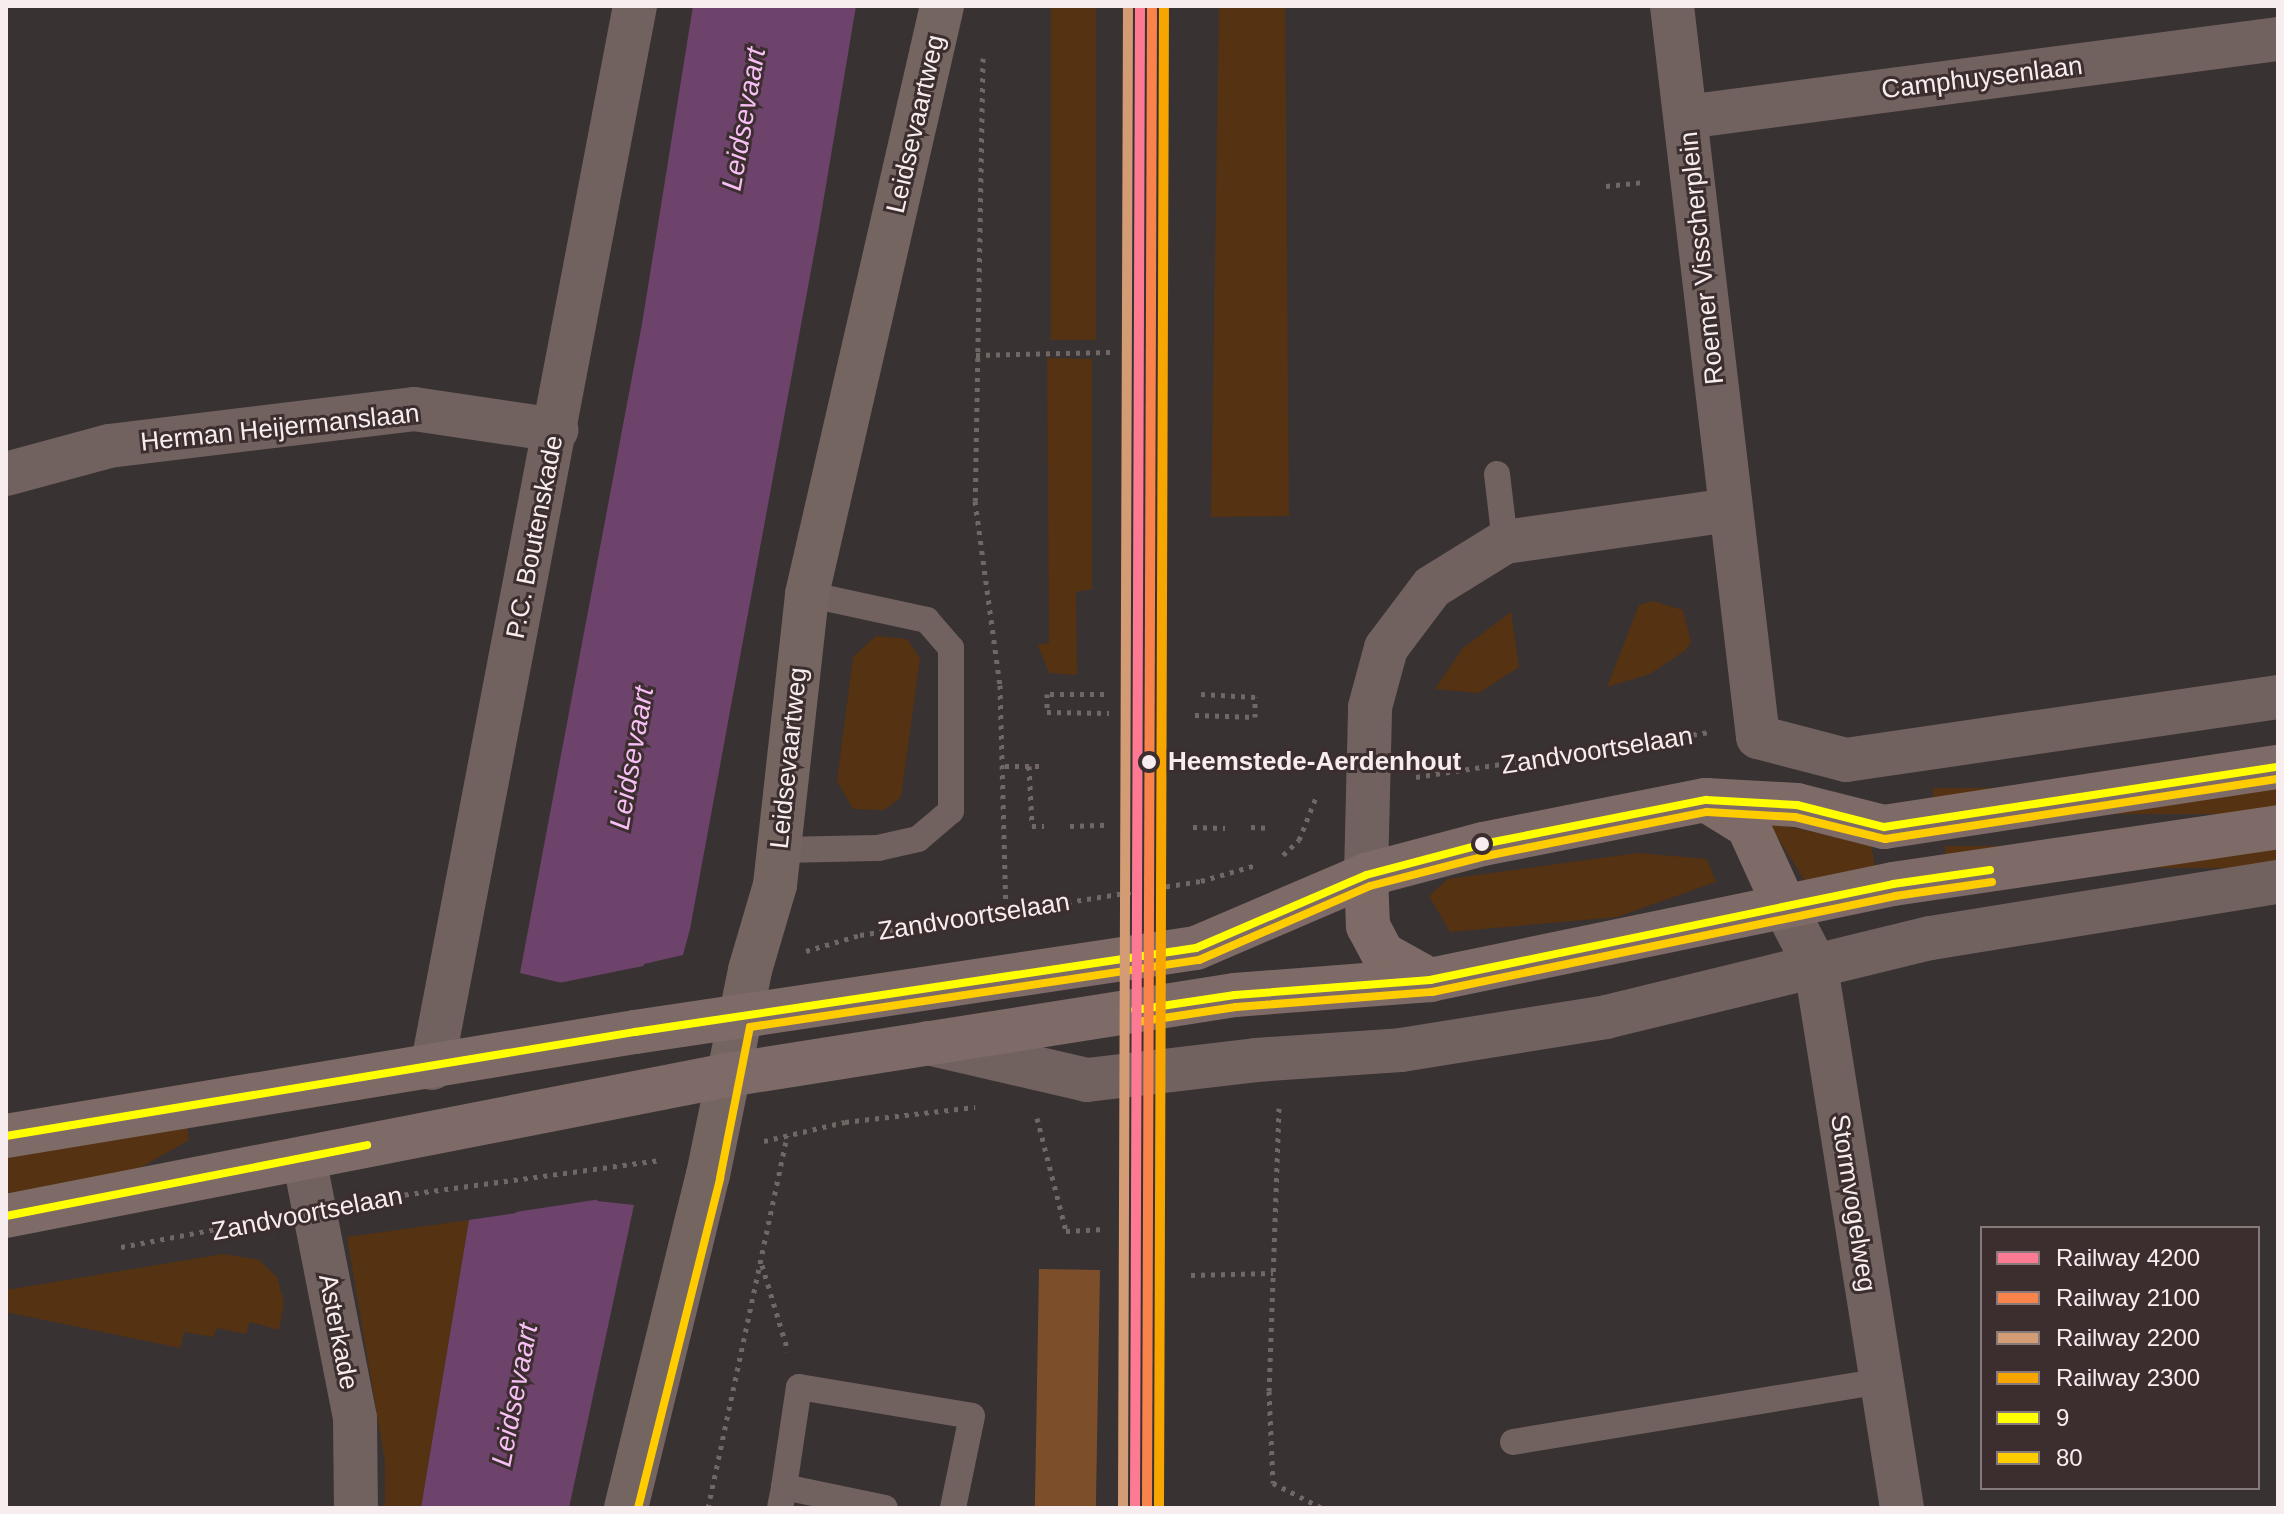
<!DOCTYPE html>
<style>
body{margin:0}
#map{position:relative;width:2284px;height:1514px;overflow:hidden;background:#383232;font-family:Arial,sans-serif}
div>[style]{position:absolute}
.green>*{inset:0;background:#553211;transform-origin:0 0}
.forest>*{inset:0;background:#7c4f2a;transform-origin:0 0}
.water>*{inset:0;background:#6d436b}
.pier>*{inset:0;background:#383232}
.path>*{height:5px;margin-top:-2.5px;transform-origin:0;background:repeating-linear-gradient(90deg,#716765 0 4px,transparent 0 10px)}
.lane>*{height:26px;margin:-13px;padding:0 13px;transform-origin:13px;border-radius:13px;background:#72625f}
.street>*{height:44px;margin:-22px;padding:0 22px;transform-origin:22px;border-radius:22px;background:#72625f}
.secondary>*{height:44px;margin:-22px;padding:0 22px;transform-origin:22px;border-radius:22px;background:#756560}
.primary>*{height:44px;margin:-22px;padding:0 22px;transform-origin:22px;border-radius:22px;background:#7e6b67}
.bus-1>*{height:8px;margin:-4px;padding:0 4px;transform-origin:4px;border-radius:4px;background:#ff0}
.bus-2>*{height:8px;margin:-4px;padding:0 4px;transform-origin:4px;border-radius:4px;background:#fc0}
.rail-1>*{height:10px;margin:-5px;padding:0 5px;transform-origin:5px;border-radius:5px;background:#fe7a93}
.rail-2>*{height:10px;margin:-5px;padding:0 5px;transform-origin:5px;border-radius:5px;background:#f8844c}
.rail-3>*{height:10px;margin:-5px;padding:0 5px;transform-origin:5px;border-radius:5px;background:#d39c74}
.rail-4>*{height:10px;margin:-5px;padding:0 5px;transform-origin:5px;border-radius:5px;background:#f7a600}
.dots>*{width:22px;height:22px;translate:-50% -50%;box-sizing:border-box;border:4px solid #3c2e2f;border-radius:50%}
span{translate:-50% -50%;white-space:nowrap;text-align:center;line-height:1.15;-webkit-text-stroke:6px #3c2e2f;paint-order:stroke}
.street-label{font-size:26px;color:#f7edee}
.stop-label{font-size:26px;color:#f7edee;font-weight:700}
.left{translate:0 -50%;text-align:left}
.water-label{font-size:28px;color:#f7bff5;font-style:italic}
.frame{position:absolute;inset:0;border:8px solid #f7edee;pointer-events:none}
.legend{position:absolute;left:1980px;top:1226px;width:280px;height:264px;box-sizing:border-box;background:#3c2e2f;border:2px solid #877a7b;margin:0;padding:10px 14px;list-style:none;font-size:24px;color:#f7edee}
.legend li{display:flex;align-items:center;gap:16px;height:40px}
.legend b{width:40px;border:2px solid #877a7b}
</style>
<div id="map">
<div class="green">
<div style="left:1051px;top:6px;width:45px;height:334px"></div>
<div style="clip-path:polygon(1219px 6px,1285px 6px,1289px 516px,1211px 517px)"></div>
<div style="clip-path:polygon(1047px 358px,1092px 359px,1092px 589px,1076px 592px,1077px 675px,1049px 673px,1038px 645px,1049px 643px)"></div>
<div style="clip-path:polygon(1653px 601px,1683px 610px,1691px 642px,1686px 650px,1650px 674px,1607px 687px,1639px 605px)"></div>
<div style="clip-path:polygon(1511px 612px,1519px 667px,1479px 693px,1435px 689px,1463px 648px)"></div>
<div style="clip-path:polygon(876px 636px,907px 639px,920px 658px,901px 797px,884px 810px,853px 809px,837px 781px,853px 657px)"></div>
<div style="left:2278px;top:788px;width:26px;height:345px;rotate:90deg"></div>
<div style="clip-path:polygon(1768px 822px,1871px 845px,1877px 875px,1810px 889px)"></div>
<div style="left:2278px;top:846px;width:22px;height:333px;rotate:90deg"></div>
<div style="clip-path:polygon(1638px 853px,1707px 859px,1716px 882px,1617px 917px,1450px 932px,1429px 896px,1448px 879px)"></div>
<div style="clip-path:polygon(187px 1126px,189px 1140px,126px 1176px,6px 1195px,6px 1153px)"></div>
<div style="clip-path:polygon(469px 1220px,421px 1508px,385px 1508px,385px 1462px,347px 1237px)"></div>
<div style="clip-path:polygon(223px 1254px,259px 1260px,277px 1277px,284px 1302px,279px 1330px,250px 1322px,246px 1334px,217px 1328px,213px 1337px,184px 1332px,180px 1348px,6px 1312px,6px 1290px)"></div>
</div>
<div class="forest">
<div style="left:1100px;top:1270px;width:238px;height:61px;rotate:91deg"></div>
</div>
<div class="water">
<div style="clip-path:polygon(693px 6px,856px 6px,819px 227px,690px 929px,683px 955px,644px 964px,597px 1201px,634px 1205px,569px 1508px,421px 1508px,469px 1220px,516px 1213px,562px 983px,520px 973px,642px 324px)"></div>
</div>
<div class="pier">
<div style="clip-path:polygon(648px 965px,601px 1199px,509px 1213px,554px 984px)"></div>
</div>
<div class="path">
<div style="left:983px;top:58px;width:443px;rotate:91deg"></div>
<div style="left:975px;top:501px;width:186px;rotate:82.3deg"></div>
<div style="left:1000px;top:685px;width:226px;rotate:88.5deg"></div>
<div style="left:1606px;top:186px;width:37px;rotate:-6deg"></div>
<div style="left:976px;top:355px;width:135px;rotate:-1.3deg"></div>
<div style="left:1104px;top:694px;width:57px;rotate:180deg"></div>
<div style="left:1047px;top:694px;width:18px;rotate:90deg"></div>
<div style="left:1047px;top:712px;width:62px;rotate:0.9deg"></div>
<div style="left:1195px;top:715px;width:60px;rotate:1.9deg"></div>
<div style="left:1255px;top:717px;width:20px;rotate:-90deg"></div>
<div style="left:1255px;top:697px;width:54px;rotate:-176.8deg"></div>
<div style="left:1255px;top:765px;width:23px;rotate:2deg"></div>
<div style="left:1005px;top:766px;width:39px"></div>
<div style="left:1029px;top:766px;width:60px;rotate:87.1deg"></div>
<div style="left:1032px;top:826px;width:12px"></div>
<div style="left:1416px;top:777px;width:297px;rotate:-8.7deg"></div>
<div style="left:1070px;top:826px;width:37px;rotate:-2deg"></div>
<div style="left:1193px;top:827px;width:32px;rotate:2deg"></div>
<div style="left:1251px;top:827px;width:20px;rotate:3deg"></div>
<div style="left:1283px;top:855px;width:22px;rotate:-43deg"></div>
<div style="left:1299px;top:840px;width:48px;rotate:-68.2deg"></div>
<div style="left:806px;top:951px;width:56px;rotate:-16.5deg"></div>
<div style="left:860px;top:935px;width:345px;rotate:-9deg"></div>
<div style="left:1201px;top:881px;width:57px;rotate:-16.2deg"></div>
<div style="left:1279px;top:1108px;width:283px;rotate:92deg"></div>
<div style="left:1269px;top:1391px;width:92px;rotate:87.5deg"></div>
<div style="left:1273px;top:1483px;width:55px;rotate:27deg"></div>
<div style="left:1037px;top:1118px;width:117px;rotate:75.6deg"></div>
<div style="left:1066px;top:1231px;width:39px;rotate:-3deg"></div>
<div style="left:764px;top:1141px;width:83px;rotate:-13.2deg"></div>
<div style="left:845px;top:1122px;width:131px;rotate:-6.6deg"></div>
<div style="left:365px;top:1200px;width:298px;rotate:-7.7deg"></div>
<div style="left:121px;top:1247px;width:151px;rotate:-10.7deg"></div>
<div style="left:762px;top:1265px;width:90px;rotate:73.2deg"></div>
<div style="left:1191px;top:1275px;width:82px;rotate:-1.4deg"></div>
<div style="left:708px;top:1508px;width:381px;rotate:-78deg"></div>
</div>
<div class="lane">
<div style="left:1497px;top:474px;width:68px;rotate:83.3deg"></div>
<div style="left:780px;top:850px;width:98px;rotate:-1.2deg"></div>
<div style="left:878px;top:848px;width:41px;rotate:-12.7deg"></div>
<div style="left:918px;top:839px;width:43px;rotate:-40.3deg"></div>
<div style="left:951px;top:811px;width:163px;rotate:-90deg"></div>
<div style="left:951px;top:648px;width:37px;rotate:-131deg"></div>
<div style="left:927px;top:620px;width:123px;rotate:-167.8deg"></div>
<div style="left:1513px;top:1442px;width:372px;rotate:-9.4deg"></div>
<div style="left:784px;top:1487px;width:101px;rotate:-81.5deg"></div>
<div style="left:799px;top:1387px;width:175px;rotate:9.5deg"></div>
<div style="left:972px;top:1416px;width:94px;rotate:101.7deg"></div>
<div style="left:780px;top:1508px;width:21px;rotate:-79deg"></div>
<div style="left:784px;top:1487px;width:103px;rotate:11.7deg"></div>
</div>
<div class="street">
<div style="left:1672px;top:6px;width:736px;rotate:83.29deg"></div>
<div style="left:1758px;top:737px;width:91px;rotate:14.6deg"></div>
<div style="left:1846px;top:760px;width:437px;rotate:-8.3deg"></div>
<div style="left:1686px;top:117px;width:597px;rotate:-7.51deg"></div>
<div style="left:6px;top:474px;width:107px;rotate:-15.2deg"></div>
<div style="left:109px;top:446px;width:307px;rotate:-6.9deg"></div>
<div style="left:414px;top:409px;width:144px;rotate:8.4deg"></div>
<div style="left:1366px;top:875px;width:168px;rotate:-88.6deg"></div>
<div style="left:1370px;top:707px;width:61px;rotate:-74.8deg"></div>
<div style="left:1386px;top:648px;width:76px;rotate:-53deg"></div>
<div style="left:1432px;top:587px;width:86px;rotate:-31.7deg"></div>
<div style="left:1505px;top:542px;width:227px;rotate:-8.1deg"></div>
<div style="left:1784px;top:905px;width:70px;rotate:62.7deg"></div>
<div style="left:1816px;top:967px;width:548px;rotate:80.97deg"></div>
<div style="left:928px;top:1043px;width:163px;rotate:13.1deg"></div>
<div style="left:1087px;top:1080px;width:170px;rotate:-6.7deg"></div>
<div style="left:1256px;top:1060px;width:145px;rotate:-3.9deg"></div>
<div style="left:1401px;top:1050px;width:208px;rotate:-9.1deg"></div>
<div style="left:1606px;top:1017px;width:334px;rotate:-13.7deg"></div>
<div style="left:1931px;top:938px;width:351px;rotate:-9.2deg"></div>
<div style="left:432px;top:1068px;width:1081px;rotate:-79.18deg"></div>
<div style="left:304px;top:1158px;width:265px;rotate:78.9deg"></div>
<div style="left:355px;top:1418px;width:90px;rotate:89.4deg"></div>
</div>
<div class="secondary">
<div style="left:626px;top:1508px;width:343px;rotate:-76.2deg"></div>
<div style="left:708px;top:1175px;width:209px;rotate:-78.4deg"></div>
<div style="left:750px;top:970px;width:89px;rotate:-73.6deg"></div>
<div style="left:775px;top:885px;width:293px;rotate:-83.7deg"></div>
<div style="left:807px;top:594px;width:603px;rotate:-77.07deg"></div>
</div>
<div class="primary">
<div style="left:1706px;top:800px;width:49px;rotate:31.8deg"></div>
<div style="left:1748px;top:826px;width:87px;rotate:65.5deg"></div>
<div style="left:1366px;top:875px;width:51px;rotate:87.8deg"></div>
<div style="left:1368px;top:926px;width:32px;rotate:62deg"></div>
<div style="left:1383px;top:954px;width:54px;rotate:29deg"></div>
<div style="left:6px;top:1136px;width:638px;rotate:-9.39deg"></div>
<div style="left:635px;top:1032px;width:567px;rotate:-8.52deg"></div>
<div style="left:1196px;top:948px;width:185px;rotate:-23.2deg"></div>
<div style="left:1366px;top:875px;width:121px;rotate:-14.8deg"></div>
<div style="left:1483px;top:844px;width:227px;rotate:-11.2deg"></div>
<div style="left:1706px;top:800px;width:91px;rotate:3.1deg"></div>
<div style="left:1797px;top:805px;width:90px;rotate:14.2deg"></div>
<div style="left:1884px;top:827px;width:399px;rotate:-8.7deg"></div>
<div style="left:6px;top:1216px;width:736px;rotate:-11.05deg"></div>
<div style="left:728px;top:1075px;width:513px;rotate:-8.97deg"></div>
<div style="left:1235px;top:995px;width:196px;rotate:-4.4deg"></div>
<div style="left:1430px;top:980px;width:473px;rotate:-11.7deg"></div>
<div style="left:1893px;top:884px;width:389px;rotate:-8.4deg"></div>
</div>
<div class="bus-1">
<div style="left:1135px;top:1010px;width:101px;rotate:-8.5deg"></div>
<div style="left:1235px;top:995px;width:196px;rotate:-4.4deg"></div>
<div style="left:1430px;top:980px;width:473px;rotate:-11.7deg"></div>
<div style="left:1893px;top:884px;width:98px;rotate:-8.2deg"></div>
<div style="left:6px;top:1136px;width:638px;rotate:-9.39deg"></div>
<div style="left:635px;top:1032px;width:567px;rotate:-8.52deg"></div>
<div style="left:1196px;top:948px;width:185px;rotate:-23.2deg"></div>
<div style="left:1366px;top:875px;width:121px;rotate:-14.8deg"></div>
<div style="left:1483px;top:844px;width:227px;rotate:-11.2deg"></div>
<div style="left:1706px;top:800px;width:91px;rotate:3.1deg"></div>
<div style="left:1797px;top:805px;width:90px;rotate:14.2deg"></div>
<div style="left:1884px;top:827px;width:399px;rotate:-8.7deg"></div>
<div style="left:6px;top:1216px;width:368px;rotate:-11.1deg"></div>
</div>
<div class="bus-2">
<div style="left:1137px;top:1022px;width:100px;rotate:-8.6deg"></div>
<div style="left:1236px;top:1007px;width:197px;rotate:-4.4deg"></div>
<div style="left:1432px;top:992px;width:473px;rotate:-11.7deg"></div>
<div style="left:1895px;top:896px;width:98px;rotate:-8.2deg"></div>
<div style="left:638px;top:1508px;width:340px;rotate:-76deg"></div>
<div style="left:720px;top:1178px;width:154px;rotate:-78.8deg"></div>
<div style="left:750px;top:1027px;width:454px;rotate:-8.5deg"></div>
<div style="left:1199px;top:960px;width:186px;rotate:-23.4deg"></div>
<div style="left:1370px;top:886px;width:120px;rotate:-14.5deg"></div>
<div style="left:1486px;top:856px;width:225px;rotate:-11.3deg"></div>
<div style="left:1707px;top:812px;width:88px;rotate:3.3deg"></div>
<div style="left:1795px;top:817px;width:93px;rotate:13.7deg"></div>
<div style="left:1885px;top:839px;width:398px;rotate:-8.7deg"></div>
</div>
<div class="rail-1">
<div style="left:1135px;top:1508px;width:1502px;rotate:-89.81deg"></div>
</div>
<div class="rail-2">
<div style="left:1147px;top:1508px;width:1502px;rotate:-89.81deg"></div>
</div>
<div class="rail-3">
<div style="left:1123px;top:1508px;width:1502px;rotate:-89.81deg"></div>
</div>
<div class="rail-4">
<div style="left:1159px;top:1508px;width:1502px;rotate:-89.81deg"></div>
</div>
<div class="dots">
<div style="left:1149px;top:762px;background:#f7edee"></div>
<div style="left:1482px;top:844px;background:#f7edee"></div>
</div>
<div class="street-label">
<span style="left:1982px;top:78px;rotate:-7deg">Camphuysenlaan</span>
<span style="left:916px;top:124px;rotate:-77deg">Leidsevaartweg</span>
<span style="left:1702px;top:258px;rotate:-96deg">Roemer Visscherplein</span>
<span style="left:280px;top:428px;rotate:-6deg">Herman Heijermanslaan</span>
<span style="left:535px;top:537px;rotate:-79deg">P.C. Boutenskade</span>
<span style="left:1597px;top:751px;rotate:-9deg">Zandvoortselaan</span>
<span style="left:789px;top:758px;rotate:-84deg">Leidsevaartweg</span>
<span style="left:974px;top:917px;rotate:-9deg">Zandvoortselaan</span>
<span style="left:1853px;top:1203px;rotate:81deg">Stormvogelweg</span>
<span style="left:307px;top:1214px;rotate:-11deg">Zandvoortselaan</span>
<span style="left:338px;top:1332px;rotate:79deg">Asterkade</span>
</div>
<div class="stop-label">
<span class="left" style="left:1168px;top:762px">Heemstede-Aerdenhout</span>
</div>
<div class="water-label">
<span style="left:744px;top:119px;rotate:-80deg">Leidsevaart</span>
<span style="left:632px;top:758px;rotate:-80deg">Leidsevaart</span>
<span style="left:515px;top:1395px;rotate:-79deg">Leidsevaart</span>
</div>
<div class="frame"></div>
<ul class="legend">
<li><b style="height:10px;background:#fe7a93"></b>Railway 4200</li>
<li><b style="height:10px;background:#f8844c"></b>Railway 2100</li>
<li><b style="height:10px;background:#d39c74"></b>Railway 2200</li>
<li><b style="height:10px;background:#f7a600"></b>Railway 2300</li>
<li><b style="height:10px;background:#ff0"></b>9</li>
<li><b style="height:10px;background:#fc0"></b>80</li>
</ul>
</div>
